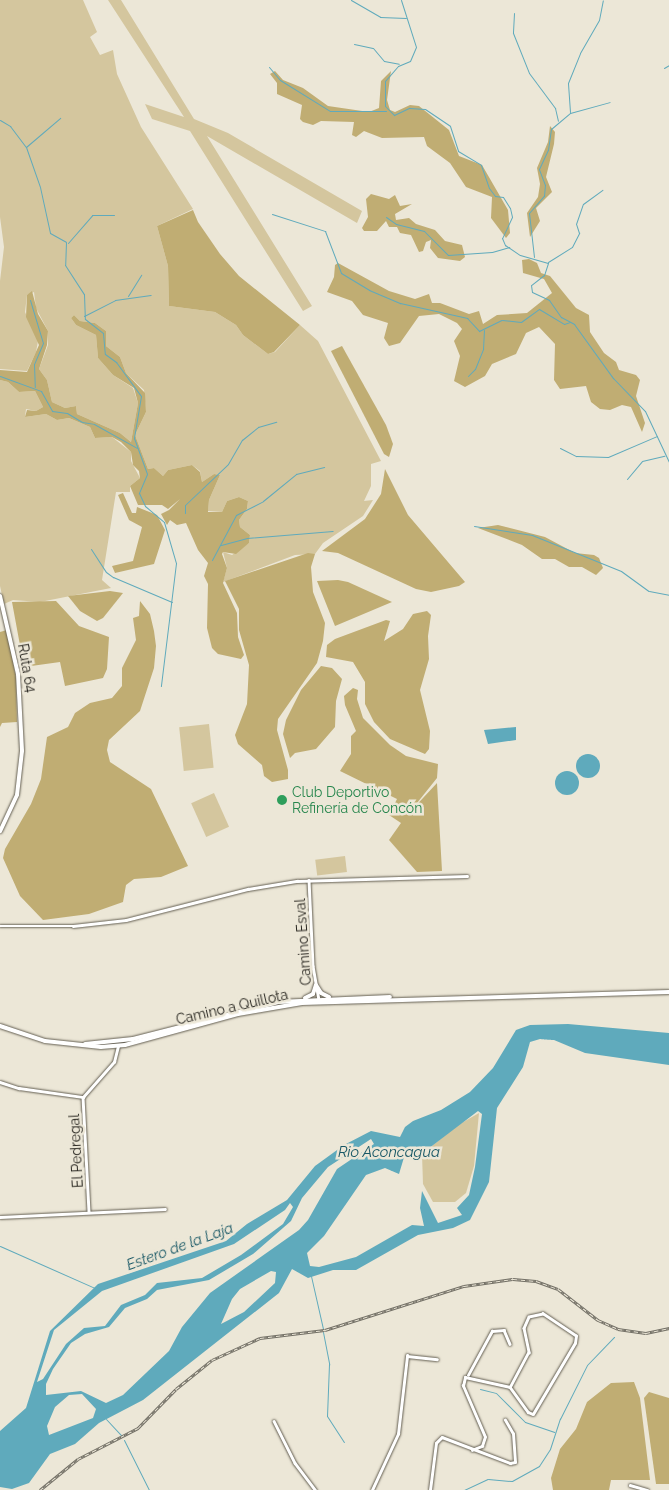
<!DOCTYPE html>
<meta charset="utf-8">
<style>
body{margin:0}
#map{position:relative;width:669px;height:1490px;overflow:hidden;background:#ece7d7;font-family:Raleway,sans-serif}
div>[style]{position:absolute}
.green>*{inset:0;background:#d4c69e;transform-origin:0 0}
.forest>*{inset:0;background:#c0ad73}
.water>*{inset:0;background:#5faabc}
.round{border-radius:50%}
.stream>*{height:1px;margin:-0.5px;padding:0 0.5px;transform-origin:0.5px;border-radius:0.5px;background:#5faabc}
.roads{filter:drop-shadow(0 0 1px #645f52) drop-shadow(0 0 1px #645f52)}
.minor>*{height:2.5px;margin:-1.25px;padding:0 1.25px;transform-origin:1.25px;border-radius:1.25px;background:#fff}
.major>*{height:4px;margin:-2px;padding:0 2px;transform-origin:2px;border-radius:2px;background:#fff}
.rail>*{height:3px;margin-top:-1.5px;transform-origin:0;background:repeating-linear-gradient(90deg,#ece7d7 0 4px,#726f65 0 8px);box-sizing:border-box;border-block:1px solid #726f65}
.dots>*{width:14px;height:14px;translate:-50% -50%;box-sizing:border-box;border:2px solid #ece7d7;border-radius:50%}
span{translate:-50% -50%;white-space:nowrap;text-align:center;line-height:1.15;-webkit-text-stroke:5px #ece7d7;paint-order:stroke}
.street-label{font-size:14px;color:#26241e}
.leisure-label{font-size:14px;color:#27864d}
.left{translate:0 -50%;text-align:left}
.water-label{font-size:15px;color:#195866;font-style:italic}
</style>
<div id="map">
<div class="green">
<div style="clip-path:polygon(0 0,83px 0,97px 32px,90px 37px,100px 55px,113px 50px,117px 74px,141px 127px,193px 209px,157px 226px,168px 266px,169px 306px,215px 312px,236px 325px,243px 335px,268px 354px,275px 352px,300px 325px,318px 341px,381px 461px,371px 464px,371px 486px,364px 501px,373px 500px,363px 516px,323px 543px,315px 554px,295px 555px,223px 582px,227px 568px,223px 552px,232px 555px,249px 543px,250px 535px,240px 527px,239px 520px,247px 509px,248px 501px,239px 497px,227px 501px,222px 512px,208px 511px,209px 500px,220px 475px,214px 474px,202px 482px,200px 471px,192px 465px,168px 470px,163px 476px,154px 468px,148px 469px,135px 435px,146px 412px,144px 390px,126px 373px,120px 357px,106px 346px,106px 331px,95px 323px,80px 321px,74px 315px,71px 318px,76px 325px,96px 335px,98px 358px,113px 375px,133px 388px,138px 403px,131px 442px,120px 433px,77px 414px,76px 406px,65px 408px,52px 402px,47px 380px,39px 369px,48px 345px,48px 331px,36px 308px,34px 292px,27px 295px,25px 312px,38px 341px,36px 352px,27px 371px,0 369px,0 281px,4px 247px,0 217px)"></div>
<div style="clip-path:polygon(108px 0,121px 0,194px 119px,228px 133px,362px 211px,357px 223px,207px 136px,312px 306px,303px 311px,190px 131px,152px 119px,145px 104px,184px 117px)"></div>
<div style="clip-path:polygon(0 380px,8px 382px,19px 392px,35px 391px,43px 407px,36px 411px,26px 409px,25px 417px,46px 414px,57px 420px,69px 418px,90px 427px,95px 438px,112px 437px,131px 452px,131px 461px,140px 478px,130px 486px,130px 492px,116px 492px,102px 580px,111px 588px,40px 602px,13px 600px,4px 604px,0 586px)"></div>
<div style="left:209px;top:724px;width:44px;height:30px;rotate:84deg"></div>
<div style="left:214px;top:793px;width:37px;height:25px;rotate:66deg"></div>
<div style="left:345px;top:856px;width:16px;height:30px;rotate:83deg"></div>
<div style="clip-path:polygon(479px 1113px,474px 1166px,466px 1193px,455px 1202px,433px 1202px,423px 1184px,422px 1154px,458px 1125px)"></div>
</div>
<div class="forest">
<div style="clip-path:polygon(275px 71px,283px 80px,303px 88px,328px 106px,369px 112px,379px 108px,381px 81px,391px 71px,387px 100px,390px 110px,395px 112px,410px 105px,419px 106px,449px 130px,459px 156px,482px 165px,508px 210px,510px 233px,506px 238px,491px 218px,492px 197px,466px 187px,450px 163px,427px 146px,424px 137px,382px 138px,364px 131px,356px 137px,352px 135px,354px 122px,321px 121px,313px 125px,303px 122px,300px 119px,302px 105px,277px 94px,277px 83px,270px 74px)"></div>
<div style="clip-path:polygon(550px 126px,555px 132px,554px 144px,546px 177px,552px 192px,536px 208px,540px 221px,530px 237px,527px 213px,538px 197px,540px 184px,537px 168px,548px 142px)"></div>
<div style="clip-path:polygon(371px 194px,389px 199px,395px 195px,400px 206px,412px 204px,395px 214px,396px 220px,409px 218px,416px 224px,435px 230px,445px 241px,462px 245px,465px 257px,460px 261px,438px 258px,430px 248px,431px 240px,426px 242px,423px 251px,419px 252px,411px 235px,400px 233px,397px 227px,389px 227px,386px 221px,377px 231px,364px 231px,362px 228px,368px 217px,366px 199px)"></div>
<div style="clip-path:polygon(193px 210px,198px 222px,220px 254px,239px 276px,300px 325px,274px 352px,268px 354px,243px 335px,236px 325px,215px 312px,169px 306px,168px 266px,157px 226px)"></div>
<div style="clip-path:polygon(529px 259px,537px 263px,541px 273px,550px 276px,576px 308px,589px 315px,590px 332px,604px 353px,616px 362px,619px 370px,636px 375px,640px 380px,636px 396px,645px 423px,642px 432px,631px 407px,622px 405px,610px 410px,600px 409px,591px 402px,586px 386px,560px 389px,554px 380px,555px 344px,539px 327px,526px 333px,516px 354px,492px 364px,485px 376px,465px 387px,454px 381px,460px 356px,454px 341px,462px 329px,457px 323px,439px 314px,419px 316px,400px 343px,389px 346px,384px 338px,388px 323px,363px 315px,352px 301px,327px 292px,334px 277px,335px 265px,338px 263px,389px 291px,415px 299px,429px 294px,432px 303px,440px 303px,469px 314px,479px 311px,483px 324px,497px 315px,527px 313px,552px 293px,544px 279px,523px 273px,522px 260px)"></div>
<div style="clip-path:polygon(32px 291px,38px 314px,48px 331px,47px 345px,39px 369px,47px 380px,52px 402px,65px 408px,76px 406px,77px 414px,120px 433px,131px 442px,138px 403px,134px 388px,113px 375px,98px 358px,96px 335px,76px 325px,71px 318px,74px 315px,80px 321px,95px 323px,106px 331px,106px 346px,120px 357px,126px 373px,145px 393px,146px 412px,135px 435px,148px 469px,154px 468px,163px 476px,168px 470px,192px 465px,200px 472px,202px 482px,214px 474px,220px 475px,209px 500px,208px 512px,222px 512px,227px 501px,239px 497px,248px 501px,247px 509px,239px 520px,240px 527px,250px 535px,249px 543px,236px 554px,223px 552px,222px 554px,227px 568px,223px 583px,237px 613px,238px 637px,244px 655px,241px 659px,218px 654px,212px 648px,207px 628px,208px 584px,204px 576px,208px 563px,198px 550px,186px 523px,177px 525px,170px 520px,167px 525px,161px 514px,169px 510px,180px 499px,168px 509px,162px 505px,138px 505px,130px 486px,140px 478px,139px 471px,133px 465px,131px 452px,121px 442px,112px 437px,95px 438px,90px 427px,69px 418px,57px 420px,46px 414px,25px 417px,27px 410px,36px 411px,43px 407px,35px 391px,19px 392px,8px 382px,0 380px,0 370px,27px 372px,39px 345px,26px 317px,27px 295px)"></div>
<div style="clip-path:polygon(342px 346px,386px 425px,393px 444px,389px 457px,384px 454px,331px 351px)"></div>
<div style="clip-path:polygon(385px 469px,408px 515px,465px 582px,459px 586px,431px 592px,416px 589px,338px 553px,322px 551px,365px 519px,381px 494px)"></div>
<div style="clip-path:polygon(123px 493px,132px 513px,136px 513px,137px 507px,157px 515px,165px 530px,154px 564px,115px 573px,112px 566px,133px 561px,142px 527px,129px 520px,118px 495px)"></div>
<div style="clip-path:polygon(498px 525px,545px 537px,575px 553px,594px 555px,599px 558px,603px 568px,596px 575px,582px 567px,569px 567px,555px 559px,542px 559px,522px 545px,478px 528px)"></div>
<div style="clip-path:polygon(308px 553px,315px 554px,311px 567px,313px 592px,325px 623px,323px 641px,317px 663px,278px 719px,277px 730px,288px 770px,288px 779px,272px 782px,264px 776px,262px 765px,238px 744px,235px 735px,247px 704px,249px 665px,239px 630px,239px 609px,225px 581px)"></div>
<div style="clip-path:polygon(338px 580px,348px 582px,392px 602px,335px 626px,317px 581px)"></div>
<div style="clip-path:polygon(110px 591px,123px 593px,103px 618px,97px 621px,80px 611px,68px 596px)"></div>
<div style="clip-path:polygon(56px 601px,79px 626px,109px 637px,107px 669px,103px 678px,65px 686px,60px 662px,24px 667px,12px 602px)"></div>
<div style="clip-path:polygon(140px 601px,150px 614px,154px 631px,156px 646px,154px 668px,140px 711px,109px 740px,107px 750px,110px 762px,151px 789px,188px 866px,161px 877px,134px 879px,126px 885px,123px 902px,89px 914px,43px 920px,20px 896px,3px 858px,5px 849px,31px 804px,41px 779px,47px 737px,68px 727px,75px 713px,90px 703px,112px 698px,122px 686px,122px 668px,136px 640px,133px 618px,139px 616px)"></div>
<div style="clip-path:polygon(427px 611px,431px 615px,428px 636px,429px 659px,420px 690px,430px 731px,429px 749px,425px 754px,390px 739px,374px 722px,365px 704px,365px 682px,353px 662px,326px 657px,327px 645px,335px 639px,386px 620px,390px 621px,384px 641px,403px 629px,413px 614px)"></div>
<div style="clip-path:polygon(7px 630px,16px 678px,17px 722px,2px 723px,0 727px,0 632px)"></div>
<div style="clip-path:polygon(321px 666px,332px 668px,342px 679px,336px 701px,335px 727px,316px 749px,295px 753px,290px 758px,283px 734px,286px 720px,301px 690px)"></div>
<div style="clip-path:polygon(353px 688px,358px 690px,357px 699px,363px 718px,390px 745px,406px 756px,438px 764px,437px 778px,409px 813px,437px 783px,442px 871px,417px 872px,389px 840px,401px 823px,389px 815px,397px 799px,340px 771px,351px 754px,351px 736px,356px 731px,345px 705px,344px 696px)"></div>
<div style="clip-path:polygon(634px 1382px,640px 1398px,650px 1480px,611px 1480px,609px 1490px,553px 1490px,551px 1478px,560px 1449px,576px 1429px,587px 1402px,611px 1383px)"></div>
<div style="clip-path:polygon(649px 1392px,669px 1398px,669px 1484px,656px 1484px,644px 1398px)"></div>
</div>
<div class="water">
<div style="clip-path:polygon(516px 727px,516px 740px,488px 744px,484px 730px)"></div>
<div class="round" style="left:576px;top:754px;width:24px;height:24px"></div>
<div class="round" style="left:555px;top:771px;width:24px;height:24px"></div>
<div style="clip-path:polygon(evenodd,568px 1024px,669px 1033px,669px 1065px,585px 1053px,554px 1040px,540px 1039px,530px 1042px,523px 1067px,497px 1108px,489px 1182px,470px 1220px,453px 1228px,418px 1235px,356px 1270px,333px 1270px,308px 1278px,292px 1269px,279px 1293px,143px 1400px,99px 1423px,75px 1444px,50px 1454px,29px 1483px,12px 1489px,0 1487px,0 1431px,26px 1408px,50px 1331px,98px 1284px,226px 1241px,247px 1224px,287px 1200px,315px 1166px,344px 1145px,371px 1131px,400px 1137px,405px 1127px,413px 1121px,441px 1110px,470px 1092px,493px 1068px,516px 1030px,530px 1025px,568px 1024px,478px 1111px,482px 1114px,475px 1167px,469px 1195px,457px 1208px,462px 1215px,438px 1223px,422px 1191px,420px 1208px,424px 1226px,412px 1225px,356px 1257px,319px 1267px,310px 1266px,307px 1253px,324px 1236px,366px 1175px,385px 1168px,399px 1174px,405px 1154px,424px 1152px,478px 1111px,568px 1024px,371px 1139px,374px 1144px,337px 1169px,308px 1220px,299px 1230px,210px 1293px,182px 1327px,169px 1351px,123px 1395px,106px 1403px,81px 1391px,46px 1395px,46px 1384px,53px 1369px,71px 1343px,85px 1334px,109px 1327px,125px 1308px,147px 1299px,157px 1290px,209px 1280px,253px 1254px,291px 1221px,302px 1198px,328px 1167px,371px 1139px,568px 1024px,290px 1203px,293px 1207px,283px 1224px,241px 1255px,202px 1278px,157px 1283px,145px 1295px,121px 1305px,105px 1326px,84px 1328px,66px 1344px,43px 1379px,37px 1382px,54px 1330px,102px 1291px,234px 1244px,285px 1210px,290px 1203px,568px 1024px,271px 1271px,276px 1272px,275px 1283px,244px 1312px,221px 1324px,232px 1299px,240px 1289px,271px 1271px,568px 1024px,82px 1394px,96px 1409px,93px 1418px,49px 1435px,47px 1426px,55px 1407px,69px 1395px,82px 1394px)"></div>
</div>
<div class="stream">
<div style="left:351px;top:0;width:34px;rotate:30deg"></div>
<div style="left:380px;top:17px;width:26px;rotate:2deg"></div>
<div style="left:401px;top:0;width:49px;rotate:72.3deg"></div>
<div style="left:416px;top:47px;width:15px;rotate:113deg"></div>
<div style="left:410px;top:61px;width:13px;rotate:157deg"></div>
<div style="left:398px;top:66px;width:20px;rotate:131deg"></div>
<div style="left:385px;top:81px;width:25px;rotate:90deg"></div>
<div style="left:385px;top:106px;width:13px;rotate:45deg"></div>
<div style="left:394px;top:115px;width:17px;rotate:-25deg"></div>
<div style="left:409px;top:108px;width:16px;rotate:4deg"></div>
<div style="left:425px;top:109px;width:30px;rotate:34deg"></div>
<div style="left:450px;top:126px;width:26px;rotate:72deg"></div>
<div style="left:458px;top:151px;width:27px;rotate:31deg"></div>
<div style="left:481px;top:165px;width:24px;rotate:71deg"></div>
<div style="left:489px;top:188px;width:10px;rotate:53deg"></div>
<div style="left:495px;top:196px;width:8px;rotate:7deg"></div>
<div style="left:503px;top:197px;width:13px;rotate:58deg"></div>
<div style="left:510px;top:208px;width:9px;rotate:77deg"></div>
<div style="left:512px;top:217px;width:23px;rotate:115deg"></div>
<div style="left:502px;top:238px;width:8px;rotate:67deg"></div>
<div style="left:505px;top:245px;width:18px;rotate:34deg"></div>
<div style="left:520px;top:255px;width:29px;rotate:16deg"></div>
<div style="left:548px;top:263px;width:13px;rotate:108deg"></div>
<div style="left:544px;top:275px;width:16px;rotate:142deg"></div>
<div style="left:531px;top:285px;width:7px;rotate:82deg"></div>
<div style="left:532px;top:292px;width:19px;rotate:25deg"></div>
<div style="left:549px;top:300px;width:21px;rotate:55deg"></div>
<div style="left:561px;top:317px;width:15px;rotate:28deg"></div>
<div style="left:574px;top:324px;width:67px;rotate:54.2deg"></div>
<div style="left:613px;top:378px;width:46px;rotate:45.9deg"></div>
<div style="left:645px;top:411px;width:56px;rotate:64.8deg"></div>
<div style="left:514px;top:13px;width:20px;rotate:93deg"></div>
<div style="left:513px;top:33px;width:43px;rotate:68.2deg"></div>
<div style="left:529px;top:73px;width:44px;rotate:53.4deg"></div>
<div style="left:555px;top:108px;width:13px;rotate:77deg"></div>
<div style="left:354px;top:44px;width:19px;rotate:12deg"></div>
<div style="left:373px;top:48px;width:17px;rotate:50deg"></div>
<div style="left:384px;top:61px;width:15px;rotate:11deg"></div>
<div style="left:269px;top:67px;width:17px;rotate:50deg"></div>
<div style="left:280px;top:80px;width:59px;rotate:31.8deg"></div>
<div style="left:330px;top:111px;width:56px"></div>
<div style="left:664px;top:68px;width:6px;rotate:-31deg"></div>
<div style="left:570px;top:112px;width:29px;rotate:-94deg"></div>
<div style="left:568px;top:83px;width:32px;rotate:-68deg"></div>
<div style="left:580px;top:53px;width:38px;rotate:-60deg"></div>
<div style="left:599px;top:20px;width:20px;rotate:-79deg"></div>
<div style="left:0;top:120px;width:12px;rotate:31deg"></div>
<div style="left:10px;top:126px;width:26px;rotate:53deg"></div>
<div style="left:26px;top:147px;width:42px;rotate:70.7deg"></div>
<div style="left:40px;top:187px;width:47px;rotate:77.7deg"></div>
<div style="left:50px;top:233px;width:18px;rotate:29deg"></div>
<div style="left:66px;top:242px;width:23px;rotate:92deg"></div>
<div style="left:65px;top:265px;width:35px;rotate:57deg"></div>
<div style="left:84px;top:294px;width:25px;rotate:88deg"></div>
<div style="left:85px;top:319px;width:23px;rotate:38deg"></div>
<div style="left:103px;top:333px;width:21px;rotate:85deg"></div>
<div style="left:105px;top:354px;width:14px;rotate:36deg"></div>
<div style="left:116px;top:362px;width:42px;rotate:53.7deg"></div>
<div style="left:141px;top:396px;width:43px;rotate:99.5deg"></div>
<div style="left:134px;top:438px;width:38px;rotate:70deg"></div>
<div style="left:147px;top:474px;width:21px;rotate:113deg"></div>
<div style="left:139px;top:493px;width:14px;rotate:65deg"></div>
<div style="left:145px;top:506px;width:25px;rotate:40deg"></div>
<div style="left:164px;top:522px;width:43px;rotate:73.7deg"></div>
<div style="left:176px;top:563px;width:124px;rotate:97deg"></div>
<div style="left:26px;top:147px;width:45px;rotate:-40.5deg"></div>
<div style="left:272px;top:214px;width:56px;rotate:17.8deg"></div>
<div style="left:325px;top:231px;width:45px;rotate:69.1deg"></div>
<div style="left:341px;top:273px;width:33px;rotate:31deg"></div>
<div style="left:369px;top:290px;width:34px;rotate:23deg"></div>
<div style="left:400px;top:303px;width:69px;rotate:12.6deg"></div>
<div style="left:467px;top:318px;width:18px;rotate:47deg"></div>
<div style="left:479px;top:331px;width:25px;rotate:-26deg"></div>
<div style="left:502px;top:320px;width:19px;rotate:6deg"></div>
<div style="left:521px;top:322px;width:22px;rotate:-36deg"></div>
<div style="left:539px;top:309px;width:29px;rotate:31deg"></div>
<div style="left:564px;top:324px;width:6px;rotate:-18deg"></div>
<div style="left:386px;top:217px;width:12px;rotate:35deg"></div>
<div style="left:396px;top:224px;width:29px;rotate:14deg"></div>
<div style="left:424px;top:231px;width:34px;rotate:45deg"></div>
<div style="left:448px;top:255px;width:44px;rotate:-3.9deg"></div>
<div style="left:492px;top:252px;width:18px;rotate:-16deg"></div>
<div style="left:68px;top:243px;width:37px;rotate:-49deg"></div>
<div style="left:92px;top:215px;width:22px"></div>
<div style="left:534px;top:257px;width:44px;rotate:-96.5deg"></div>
<div style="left:529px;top:213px;width:23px;rotate:-49deg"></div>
<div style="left:544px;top:196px;width:11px;rotate:-85deg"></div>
<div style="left:545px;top:185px;width:17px;rotate:-111deg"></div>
<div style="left:539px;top:169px;width:21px;rotate:-65deg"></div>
<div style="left:548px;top:150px;width:21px;rotate:-82deg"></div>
<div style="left:551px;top:129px;width:25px;rotate:-40deg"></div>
<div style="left:570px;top:113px;width:41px;rotate:-15.4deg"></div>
<div style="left:548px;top:262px;width:28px;rotate:-32deg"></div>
<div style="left:572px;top:247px;width:16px;rotate:-63deg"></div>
<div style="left:579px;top:233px;width:9px;rotate:-108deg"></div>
<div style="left:576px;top:224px;width:21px;rotate:-71deg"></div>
<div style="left:583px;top:204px;width:24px;rotate:-36deg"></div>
<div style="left:128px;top:296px;width:25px;rotate:-58deg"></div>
<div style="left:30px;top:300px;width:45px;rotate:73.2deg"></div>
<div style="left:43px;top:343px;width:23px;rotate:113deg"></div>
<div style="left:34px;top:364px;width:23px;rotate:88deg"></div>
<div style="left:84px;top:316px;width:35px;rotate:-27deg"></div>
<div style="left:115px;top:300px;width:36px;rotate:-8deg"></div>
<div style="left:0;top:376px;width:44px;rotate:20.1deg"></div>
<div style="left:41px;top:391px;width:23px;rotate:61deg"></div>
<div style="left:52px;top:411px;width:15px;rotate:8deg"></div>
<div style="left:67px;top:413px;width:17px;rotate:31deg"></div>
<div style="left:82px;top:422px;width:12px;rotate:9deg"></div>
<div style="left:94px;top:424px;width:49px;rotate:29.2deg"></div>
<div style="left:468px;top:376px;width:10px;rotate:-45deg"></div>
<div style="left:475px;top:369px;width:22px;rotate:-68deg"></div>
<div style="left:483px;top:349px;width:19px;rotate:-87deg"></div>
<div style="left:560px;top:448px;width:18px;rotate:27deg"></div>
<div style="left:576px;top:456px;width:32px;rotate:2deg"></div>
<div style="left:608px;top:457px;width:53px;rotate:-23.2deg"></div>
<div style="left:627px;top:479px;width:23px;rotate:-50deg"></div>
<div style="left:642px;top:461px;width:23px;rotate:-13deg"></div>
<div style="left:185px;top:513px;width:8px;rotate:-90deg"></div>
<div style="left:185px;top:505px;width:59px;rotate:-43.6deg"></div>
<div style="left:228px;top:464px;width:28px;rotate:-60deg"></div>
<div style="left:242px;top:440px;width:21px;rotate:-39deg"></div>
<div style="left:258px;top:427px;width:19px;rotate:-16deg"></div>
<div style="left:474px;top:526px;width:59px;rotate:8.8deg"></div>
<div style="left:532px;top:535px;width:96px;rotate:22deg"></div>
<div style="left:621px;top:571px;width:34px;rotate:36deg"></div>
<div style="left:649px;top:591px;width:20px;rotate:11deg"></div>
<div style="left:221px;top:545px;width:27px;rotate:-15deg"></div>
<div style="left:247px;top:538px;width:86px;rotate:-4.7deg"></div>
<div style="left:91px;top:549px;width:27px;rotate:57deg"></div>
<div style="left:106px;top:572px;width:9px;rotate:36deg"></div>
<div style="left:113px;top:577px;width:64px;rotate:23deg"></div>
<div style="left:212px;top:560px;width:51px;rotate:-61.9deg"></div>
<div style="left:236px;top:515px;width:30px;rotate:-27deg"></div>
<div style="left:263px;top:501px;width:43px;rotate:-39.3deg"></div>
<div style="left:296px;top:474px;width:29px;rotate:-14deg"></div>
<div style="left:0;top:1246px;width:104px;rotate:23.9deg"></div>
<div style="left:311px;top:1276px;width:54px;rotate:77.2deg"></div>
<div style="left:323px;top:1332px;width:33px;rotate:79deg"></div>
<div style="left:329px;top:1364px;width:52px;rotate:92.2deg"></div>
<div style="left:327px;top:1416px;width:31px;rotate:57deg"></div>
<div style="left:480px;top:1389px;width:16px;rotate:14deg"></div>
<div style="left:496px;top:1393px;width:41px;rotate:45deg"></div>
<div style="left:525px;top:1422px;width:31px;rotate:19deg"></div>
<div style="left:106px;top:1419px;width:23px;rotate:47deg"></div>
<div style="left:124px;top:1440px;width:56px;rotate:63.4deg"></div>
<div style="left:464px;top:1490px;width:26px;rotate:-25deg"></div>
<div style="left:488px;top:1479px;width:24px;rotate:5deg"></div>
<div style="left:512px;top:1481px;width:31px;rotate:-29deg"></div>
<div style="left:539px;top:1466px;width:20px;rotate:-57deg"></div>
<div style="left:550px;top:1449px;width:32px;rotate:-72deg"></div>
<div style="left:560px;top:1419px;width:60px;rotate:-63.4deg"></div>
<div style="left:587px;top:1365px;width:39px;rotate:-46deg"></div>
</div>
<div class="roads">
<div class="minor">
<div style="left:309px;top:880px;width:86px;rotate:87.3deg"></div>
<div style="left:313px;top:966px;width:35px;rotate:80deg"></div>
<div style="left:0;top:926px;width:73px"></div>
<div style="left:73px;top:926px;width:53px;rotate:-6.5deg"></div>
<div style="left:126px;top:920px;width:126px;rotate:-14.3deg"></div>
<div style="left:248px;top:889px;width:50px;rotate:-9.3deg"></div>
<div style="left:297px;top:881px;width:170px;rotate:-1.7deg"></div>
<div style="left:0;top:1082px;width:20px;rotate:18deg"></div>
<div style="left:19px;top:1088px;width:65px;rotate:8deg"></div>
<div style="left:83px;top:1097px;width:115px;rotate:87deg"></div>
<div style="left:83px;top:1097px;width:47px;rotate:-48.5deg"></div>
<div style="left:114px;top:1062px;width:16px;rotate:-76deg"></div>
<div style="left:0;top:1217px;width:165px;rotate:-2.8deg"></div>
<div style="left:468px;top:1375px;width:50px;rotate:-61.4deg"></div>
<div style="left:492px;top:1331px;width:12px;rotate:-5deg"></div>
<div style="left:504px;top:1330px;width:15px;rotate:67deg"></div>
<div style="left:274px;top:1421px;width:47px;rotate:63.4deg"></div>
<div style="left:295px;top:1463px;width:34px;rotate:53deg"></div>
<div style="left:472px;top:1450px;width:11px;rotate:-22deg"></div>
<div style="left:482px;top:1446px;width:9px;rotate:-72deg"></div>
<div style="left:485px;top:1437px;width:56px;rotate:-113.3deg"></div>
<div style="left:463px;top:1386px;width:9px;rotate:-77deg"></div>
<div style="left:465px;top:1377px;width:46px;rotate:12.5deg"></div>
<div style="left:510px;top:1387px;width:31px;rotate:54deg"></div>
<div style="left:528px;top:1412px;width:5px;rotate:22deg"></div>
<div style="left:533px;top:1414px;width:82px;rotate:-59.4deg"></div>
<div style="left:575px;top:1343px;width:7px;rotate:-82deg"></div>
<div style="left:576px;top:1336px;width:40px;rotate:-146deg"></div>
<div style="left:543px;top:1314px;width:14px;rotate:168deg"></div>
<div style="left:529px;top:1317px;width:12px;rotate:114deg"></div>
<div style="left:524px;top:1328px;width:25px;rotate:78deg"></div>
<div style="left:529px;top:1352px;width:40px;rotate:118deg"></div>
<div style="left:630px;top:1485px;width:18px;rotate:16deg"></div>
<div style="left:372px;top:1490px;width:62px;rotate:-65.1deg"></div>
<div style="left:398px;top:1434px;width:79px;rotate:-83.4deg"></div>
<div style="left:407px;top:1356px;width:30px;rotate:6deg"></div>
<div style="left:430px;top:1490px;width:47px;rotate:-82.7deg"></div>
<div style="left:436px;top:1443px;width:8px;rotate:-45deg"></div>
<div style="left:442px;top:1437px;width:73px;rotate:20.9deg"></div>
<div style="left:510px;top:1463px;width:5px;rotate:-11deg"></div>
<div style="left:515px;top:1462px;width:28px;rotate:-94deg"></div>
<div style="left:513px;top:1434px;width:16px;rotate:-120deg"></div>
</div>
<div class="major">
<div style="left:0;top:596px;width:80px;rotate:77deg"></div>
<div style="left:18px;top:674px;width:77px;rotate:87deg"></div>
<div style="left:22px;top:751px;width:44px;rotate:96.5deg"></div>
<div style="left:17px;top:795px;width:40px;rotate:115deg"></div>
<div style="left:316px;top:985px;width:9px;rotate:58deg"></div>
<div style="left:321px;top:993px;width:9px;rotate:27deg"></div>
<div style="left:305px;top:998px;width:9px;rotate:-27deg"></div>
<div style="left:313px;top:994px;width:9px;rotate:-72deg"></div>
<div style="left:0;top:1026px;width:47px;rotate:18.4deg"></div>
<div style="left:45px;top:1041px;width:56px;rotate:6.1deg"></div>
<div style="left:101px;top:1047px;width:24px;rotate:-5deg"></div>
<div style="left:125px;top:1045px;width:117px;rotate:-15.3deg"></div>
<div style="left:238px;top:1014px;width:65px;rotate:-9.8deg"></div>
<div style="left:302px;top:1003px;width:367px;rotate:-1.7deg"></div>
<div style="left:85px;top:1044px;width:48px;rotate:-5.9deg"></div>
<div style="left:133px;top:1039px;width:150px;rotate:-14.3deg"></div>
<div style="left:278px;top:1002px;width:112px;rotate:-2.6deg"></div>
</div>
</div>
<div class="rail">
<div style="left:40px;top:1490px;width:49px;rotate:-39.2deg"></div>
<div style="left:78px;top:1459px;width:68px;rotate:-27.3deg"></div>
<div style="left:138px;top:1428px;width:54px;rotate:-45.7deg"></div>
<div style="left:176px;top:1389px;width:46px;rotate:-38.9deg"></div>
<div style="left:212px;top:1360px;width:53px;rotate:-24.6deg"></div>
<div style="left:260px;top:1338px;width:65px;rotate:-7deg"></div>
<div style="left:325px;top:1330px;width:146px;rotate:-17.6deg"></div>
<div style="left:464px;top:1286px;width:49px;rotate:-8.1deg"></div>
<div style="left:513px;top:1279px;width:23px;rotate:5deg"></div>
<div style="left:536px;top:1281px;width:23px;rotate:20deg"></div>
<div style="left:558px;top:1289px;width:51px;rotate:37.8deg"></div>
<div style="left:598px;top:1320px;width:22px;rotate:24deg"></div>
<div style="left:618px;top:1329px;width:28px;rotate:8deg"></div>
<div style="left:646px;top:1333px;width:24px;rotate:-12deg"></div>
</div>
<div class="dots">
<div style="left:282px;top:800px;background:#2e9e5b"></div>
</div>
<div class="street-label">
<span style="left:27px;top:668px;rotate:80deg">Ruta 64</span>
<span style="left:303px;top:942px;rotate:-94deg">Camino Esval</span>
<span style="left:232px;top:1007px;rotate:-13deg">Camino a Quillota</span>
<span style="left:76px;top:1151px;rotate:-93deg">El Pedregal</span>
</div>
<div class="leisure-label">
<span class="left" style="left:292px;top:800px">Club Deportivo<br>Refinería de Concón</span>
</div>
<div class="water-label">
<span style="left:389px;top:1153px">Rio Aconcagua</span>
<span style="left:180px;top:1247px;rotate:-20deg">Estero de la Laja</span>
</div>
</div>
